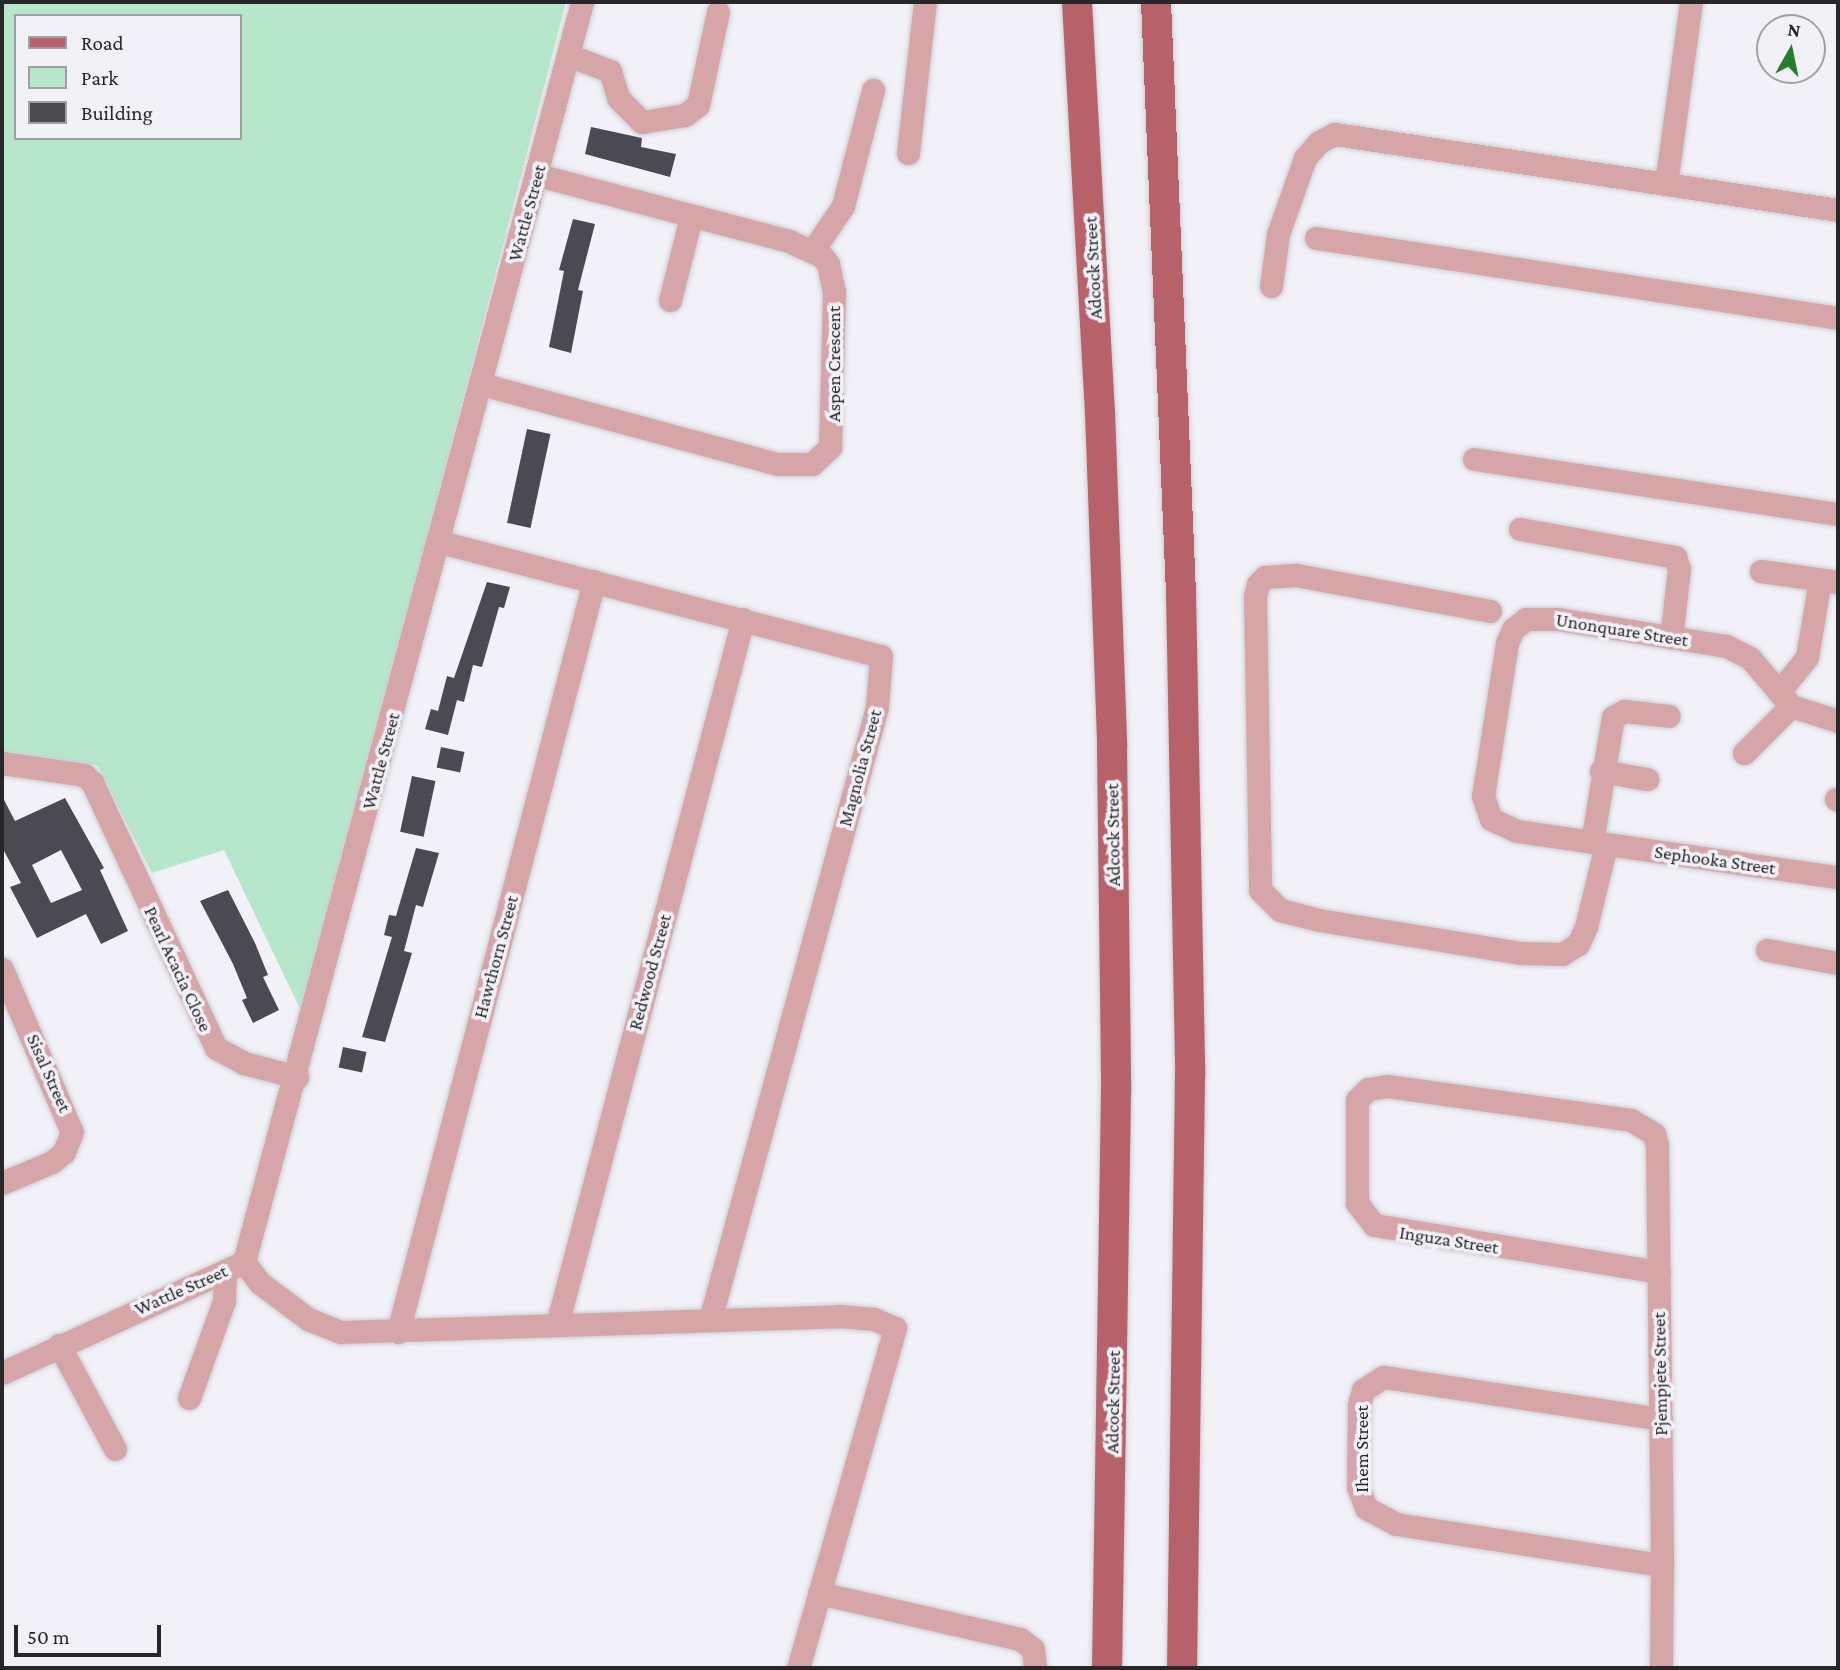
<!DOCTYPE html>
<style>
body{margin:0}
#map{position:relative;width:1840px;height:1670px;overflow:hidden;background:#f2f1f8;font-family:"Crimson Pro",serif}
div>[style]{position:absolute}
.green>*{inset:0;background:#b6e7cb}
.building>*{inset:0;background:#4b4a50;transform-origin:0 0}
.roads{filter:drop-shadow(0 0 2px #cdcdd3) drop-shadow(0 0 2px #cdcdd3)}
.minor>*{height:23px;margin:-11.5px;padding:0 11.5px;transform-origin:11.5px;border-radius:11.5px;background:#d6a5a8}
.major>*{height:30px;margin:-15px;padding:0 15px;transform-origin:15px;border-radius:15px;background:#b7626b}
span{translate:-50% -50%;white-space:nowrap;text-align:center;line-height:1.15;-webkit-text-stroke:7px #f2f1f8;paint-order:stroke}
.street-label{font-size:19px;color:#272729}
.frame{position:absolute;inset:0;border:4px solid #272729;pointer-events:none}
.legend{position:absolute;left:14px;top:14px;width:228px;height:126px;box-sizing:border-box;background:#f2f1f8;border:2px solid #a1a0a5;margin:0;padding:9px 12px;list-style:none;font-size:21px;color:#272729}
.legend li{display:flex;align-items:center;gap:14px;height:35px}
.legend b{width:35px;border:2px solid #a1a0a5}
.north{position:absolute;left:1756px;top:14px;width:70px;height:70px;box-sizing:border-box;background:#f2f1f8;border:2px solid #a1a0a5;border-radius:50%;rotate:9deg;font-size:19px;font-weight:700;line-height:28px;text-align:center;color:#272729}
.north::after{content:'';display:block;margin:auto;width:24px;height:32px;background:#267e2c;clip-path:polygon(50% 0,100% 100%,50% 72%,0 100%)}
.scale{position:absolute;left:14px;top:1625px;width:147px;height:32px;box-sizing:border-box;border:4px solid #272729;border-top:0;padding-left:9px;font-size:21px;line-height:24px;white-space:nowrap;color:#272729;-webkit-text-stroke:5px #f2f1f8;paint-order:stroke}
</style>
<div id="map">
<div class="green">
<div style="clip-path:polygon(evenodd,2px 2px,566px 2px,303px 1015px,224px 850px,152px 873px,97px 765px,71px 767px,2px 758px,2px 2px,16px 16px,240px 16px,240px 138px,16px 138px,16px 16px)"></div>
</div>
<div class="building">
<div style="clip-path:polygon(591px 127px,642px 138px,641px 147px,676px 154px,670px 177px,585px 154px)"></div>
<div style="clip-path:polygon(573px 219px,595px 224px,578px 290px,583px 291px,571px 353px,549px 347px,564px 271px,559px 270px)"></div>
<div style="left:527px;top:429px;width:24px;height:96px;rotate:12deg"></div>
<div style="clip-path:polygon(487px 582px,510px 587px,504px 608px,499px 607px,482px 667px,473px 665px,464px 702px,457px 700px,448px 735px,425px 729px,431px 709px,438px 711px,447px 676px,454px 678px)"></div>
<div style="left:441px;top:747px;width:24px;height:21px;rotate:12deg"></div>
<div style="left:412px;top:776px;width:24px;height:57px;rotate:12deg"></div>
<div style="clip-path:polygon(evenodd,2px 796px,15px 821px,65px 798px,104px 868px,100px 870px,128px 931px,101px 944px,86px 914px,37px 938px,10px 887px,21px 883px,2px 847px,2px 796px,61px 850px,82px 890px,51px 903px,32px 865px,61px 850px)"></div>
<div style="clip-path:polygon(416px 848px,439px 853px,423px 907px,416px 905px,404px 951px,412px 953px,385px 1042px,362px 1037px,392px 937px,384px 935px,389px 915px,396px 916px)"></div>
<div style="clip-path:polygon(228px 890px,255px 943px,268px 975px,263px 977px,279px 1010px,253px 1023px,242px 1000px,247px 998px,233px 964px,200px 901px)"></div>
<div style="left:343px;top:1047px;width:24px;height:21px;rotate:12deg"></div>
</div>
<div class="roads">
<div class="minor">
<div style="left:568px;top:55px;width:45px;rotate:20.9deg"></div>
<div style="left:610px;top:71px;width:28px;rotate:73deg"></div>
<div style="left:618px;top:98px;width:34px;rotate:45deg"></div>
<div style="left:642px;top:122px;width:44px;rotate:-9.2deg"></div>
<div style="left:685px;top:115px;width:16px;rotate:-38deg"></div>
<div style="left:698px;top:105px;width:95px;rotate:-77.9deg"></div>
<div style="left:908px;top:153px;width:152px;rotate:-83.6deg"></div>
<div style="left:1666px;top:184px;width:184px;rotate:-82.2deg"></div>
<div style="left:1316px;top:238px;width:528px;rotate:8.71deg"></div>
<div style="left:813px;top:250px;width:53px;rotate:-55.7deg"></div>
<div style="left:843px;top:206px;width:120px;rotate:-75.5deg"></div>
<div style="left:1271px;top:286px;width:52px;rotate:-82.3deg"></div>
<div style="left:1278px;top:234px;width:81px;rotate:-70.4deg"></div>
<div style="left:1305px;top:158px;width:21px;rotate:-49deg"></div>
<div style="left:1319px;top:142px;width:18px;rotate:-27deg"></div>
<div style="left:1335px;top:134px;width:509px;rotate:8.59deg"></div>
<div style="left:670px;top:300px;width:86px;rotate:-75.8deg"></div>
<div style="left:481px;top:384px;width:308px;rotate:15.1deg"></div>
<div style="left:778px;top:464px;width:34px"></div>
<div style="left:812px;top:464px;width:25px;rotate:-43deg"></div>
<div style="left:830px;top:447px;width:155px;rotate:-88.5deg"></div>
<div style="left:834px;top:292px;width:29px;rotate:-102deg"></div>
<div style="left:828px;top:264px;width:10px;rotate:-127deg"></div>
<div style="left:822px;top:256px;width:36px;rotate:-156deg"></div>
<div style="left:789px;top:241px;width:260px;rotate:-165.3deg"></div>
<div style="left:1474px;top:459px;width:368px;rotate:8.6deg"></div>
<div style="left:1520px;top:529px;width:158px;rotate:10.2deg"></div>
<div style="left:1675px;top:557px;width:13px;rotate:72deg"></div>
<div style="left:1679px;top:569px;width:69px;rotate:96.6deg"></div>
<div style="left:440px;top:542px;width:455px;rotate:14.5deg"></div>
<div style="left:881px;top:656px;width:51px;rotate:94.5deg"></div>
<div style="left:877px;top:707px;width:635px;rotate:105.24deg"></div>
<div style="left:1761px;top:571px;width:78px;rotate:8.1deg"></div>
<div style="left:1490px;top:611px;width:198px;rotate:-169.5deg"></div>
<div style="left:1295px;top:575px;width:30px;rotate:176deg"></div>
<div style="left:1265px;top:577px;width:10px;rotate:135deg"></div>
<div style="left:1258px;top:584px;width:12px;rotate:104deg"></div>
<div style="left:1255px;top:596px;width:294px;rotate:89deg"></div>
<div style="left:1260px;top:890px;width:28px;rotate:45deg"></div>
<div style="left:1280px;top:910px;width:40px;rotate:14.4deg"></div>
<div style="left:1319px;top:920px;width:205px;rotate:9.3deg"></div>
<div style="left:1521px;top:953px;width:41px;rotate:1.4deg"></div>
<div style="left:1562px;top:954px;width:19px;rotate:-32deg"></div>
<div style="left:1578px;top:944px;width:19px;rotate:-65deg"></div>
<div style="left:1586px;top:927px;width:84px;rotate:-76.3deg"></div>
<div style="left:1779px;top:692px;width:45px;rotate:-51.3deg"></div>
<div style="left:1807px;top:657px;width:78px;rotate:-80.4deg"></div>
<div style="left:1838px;top:721px;width:49px;rotate:-162.3deg"></div>
<div style="left:1791px;top:706px;width:63px;rotate:-130.5deg"></div>
<div style="left:1750px;top:658px;width:27px;rotate:-153deg"></div>
<div style="left:1726px;top:646px;width:170px;rotate:-170.9deg"></div>
<div style="left:1558px;top:619px;width:32px;rotate:180deg"></div>
<div style="left:1526px;top:619px;width:16px;rotate:142deg"></div>
<div style="left:1513px;top:629px;width:15px;rotate:113deg"></div>
<div style="left:1507px;top:643px;width:155px;rotate:98.9deg"></div>
<div style="left:1483px;top:796px;width:24px;rotate:71deg"></div>
<div style="left:1491px;top:819px;width:29px;rotate:25deg"></div>
<div style="left:1517px;top:831px;width:324px;rotate:8.2deg"></div>
<div style="left:1744px;top:753px;width:66px;rotate:-45deg"></div>
<div style="left:2px;top:763px;width:83px;rotate:8.3deg"></div>
<div style="left:84px;top:775px;width:11px;rotate:41deg"></div>
<div style="left:92px;top:782px;width:293px;rotate:65deg"></div>
<div style="left:216px;top:1048px;width:32px;rotate:28deg"></div>
<div style="left:244px;top:1063px;width:55px;rotate:14.8deg"></div>
<div style="left:1601px;top:771px;width:47px;rotate:9.9deg"></div>
<div style="left:1836px;top:799px;width:2px;rotate:27deg"></div>
<div style="left:1592px;top:842px;width:127px;rotate:-80.5deg"></div>
<div style="left:1613px;top:717px;width:13px;rotate:-29deg"></div>
<div style="left:1624px;top:711px;width:45px;rotate:6.3deg"></div>
<div style="left:1767px;top:950px;width:72px;rotate:10.4deg"></div>
<div style="left:2px;top:969px;width:177px;rotate:66.8deg"></div>
<div style="left:72px;top:1132px;width:22px;rotate:112deg"></div>
<div style="left:64px;top:1152px;width:16px;rotate:140deg"></div>
<div style="left:52px;top:1162px;width:54px;rotate:157.2deg"></div>
<div style="left:244px;top:1262px;width:26px;rotate:53deg"></div>
<div style="left:260px;top:1283px;width:60px;rotate:36.9deg"></div>
<div style="left:308px;top:1319px;width:35px;rotate:22deg"></div>
<div style="left:341px;top:1332px;width:499px;rotate:-1.8deg"></div>
<div style="left:840px;top:1316px;width:34px;rotate:5deg"></div>
<div style="left:874px;top:1319px;width:23px;rotate:23deg"></div>
<div style="left:895px;top:1328px;width:354px;rotate:105.9deg"></div>
<div style="left:1659px;top:1272px;width:289px;rotate:-170.6deg"></div>
<div style="left:1374px;top:1225px;width:28px;rotate:-128deg"></div>
<div style="left:1357px;top:1203px;width:103px;rotate:-90deg"></div>
<div style="left:1357px;top:1100px;width:16px;rotate:-45deg"></div>
<div style="left:1368px;top:1089px;width:19px;rotate:-9deg"></div>
<div style="left:1387px;top:1086px;width:246px;rotate:7.9deg"></div>
<div style="left:1631px;top:1120px;width:27px;rotate:31deg"></div>
<div style="left:1654px;top:1134px;width:11px;rotate:75deg"></div>
<div style="left:1657px;top:1145px;width:420px;rotate:89.3deg"></div>
<div style="left:1662px;top:1565px;width:103px;rotate:90.6deg"></div>
<div style="left:557px;top:1325px;width:730px;rotate:-75.24deg"></div>
<div style="left:398px;top:1332px;width:776px;rotate:-75.37deg"></div>
<div style="left:59px;top:1345px;width:118px;rotate:61.7deg"></div>
<div style="left:2px;top:1373px;width:266px;rotate:-24.6deg"></div>
<div style="left:244px;top:1262px;width:1305px;rotate:-74.98deg"></div>
<div style="left:189px;top:1398px;width:103px;rotate:-70.2deg"></div>
<div style="left:224px;top:1301px;width:30px;rotate:-88deg"></div>
<div style="left:1661px;top:1419px;width:281px;rotate:-171.4deg"></div>
<div style="left:1383px;top:1377px;width:24px;rotate:147deg"></div>
<div style="left:1363px;top:1390px;width:16px;rotate:105deg"></div>
<div style="left:1359px;top:1405px;width:82px;rotate:90.7deg"></div>
<div style="left:1358px;top:1487px;width:22px;rotate:69deg"></div>
<div style="left:1366px;top:1508px;width:34px;rotate:28deg"></div>
<div style="left:1396px;top:1524px;width:269px;rotate:8.8deg"></div>
<div style="left:819px;top:1593px;width:206px;rotate:12.9deg"></div>
<div style="left:1020px;top:1639px;width:16px;rotate:38deg"></div>
<div style="left:1033px;top:1649px;width:19px;rotate:84deg"></div>
</div>
<div class="major">
<div style="left:1077px;top:2px;width:411px;rotate:86.8deg"></div>
<div style="left:1100px;top:412px;width:335px;rotate:87.9deg"></div>
<div style="left:1112px;top:747px;width:344px;rotate:89.3deg"></div>
<div style="left:1116px;top:1091px;width:577px;rotate:90.89deg"></div>
<div style="left:1156px;top:2px;width:592px;rotate:87.58deg"></div>
<div style="left:1181px;top:593px;width:483px;rotate:88.9deg"></div>
<div style="left:1190px;top:1076px;width:592px;rotate:90.77deg"></div>
</div>
</div>
<div class="street-label">
<span style="left:527px;top:213px;rotate:-75deg">Wattle Street</span>
<span style="left:1093px;top:268px;rotate:-93deg">Adcock Street</span>
<span style="left:834px;top:364px;rotate:-90deg">Aspen Crescent</span>
<span style="left:1622px;top:630px;rotate:9deg">Unonquare Street</span>
<span style="left:381px;top:761px;rotate:-75deg">Wattle Street</span>
<span style="left:860px;top:768px;rotate:-75deg">Magnolia Street</span>
<span style="left:1113px;top:835px;rotate:-91deg">Adcock Street</span>
<span style="left:1715px;top:860px;rotate:8deg">Sephooka Street</span>
<span style="left:496px;top:957px;rotate:-75deg">Hawthorn Street</span>
<span style="left:178px;top:969px;rotate:65deg">Pearl Acacia Close</span>
<span style="left:650px;top:972px;rotate:-75deg">Redwood Street</span>
<span style="left:49px;top:1073px;rotate:66deg">Sisal Street</span>
<span style="left:1449px;top:1240px;rotate:9deg">Inguza Street</span>
<span style="left:181px;top:1290px;rotate:-24deg">Wattle Street</span>
<span style="left:1660px;top:1374px;rotate:-91deg">Pjempjete Street</span>
<span style="left:1113px;top:1402px;rotate:-89deg">Adcock Street</span>
<span style="left:1362px;top:1449px;rotate:-90deg">Ihem Street</span>
</div>
<div class="frame"></div>
<ul class="legend">
<li><b style="height:9px;background:#b7626b"></b>Road</li>
<li><b style="height:19px;background:#b6e7cb"></b>Park</li>
<li><b style="height:19px;background:#4b4a50"></b>Building</li>
</ul>
<div class="north">N</div>
<div class="scale">50 m</div>
</div>
